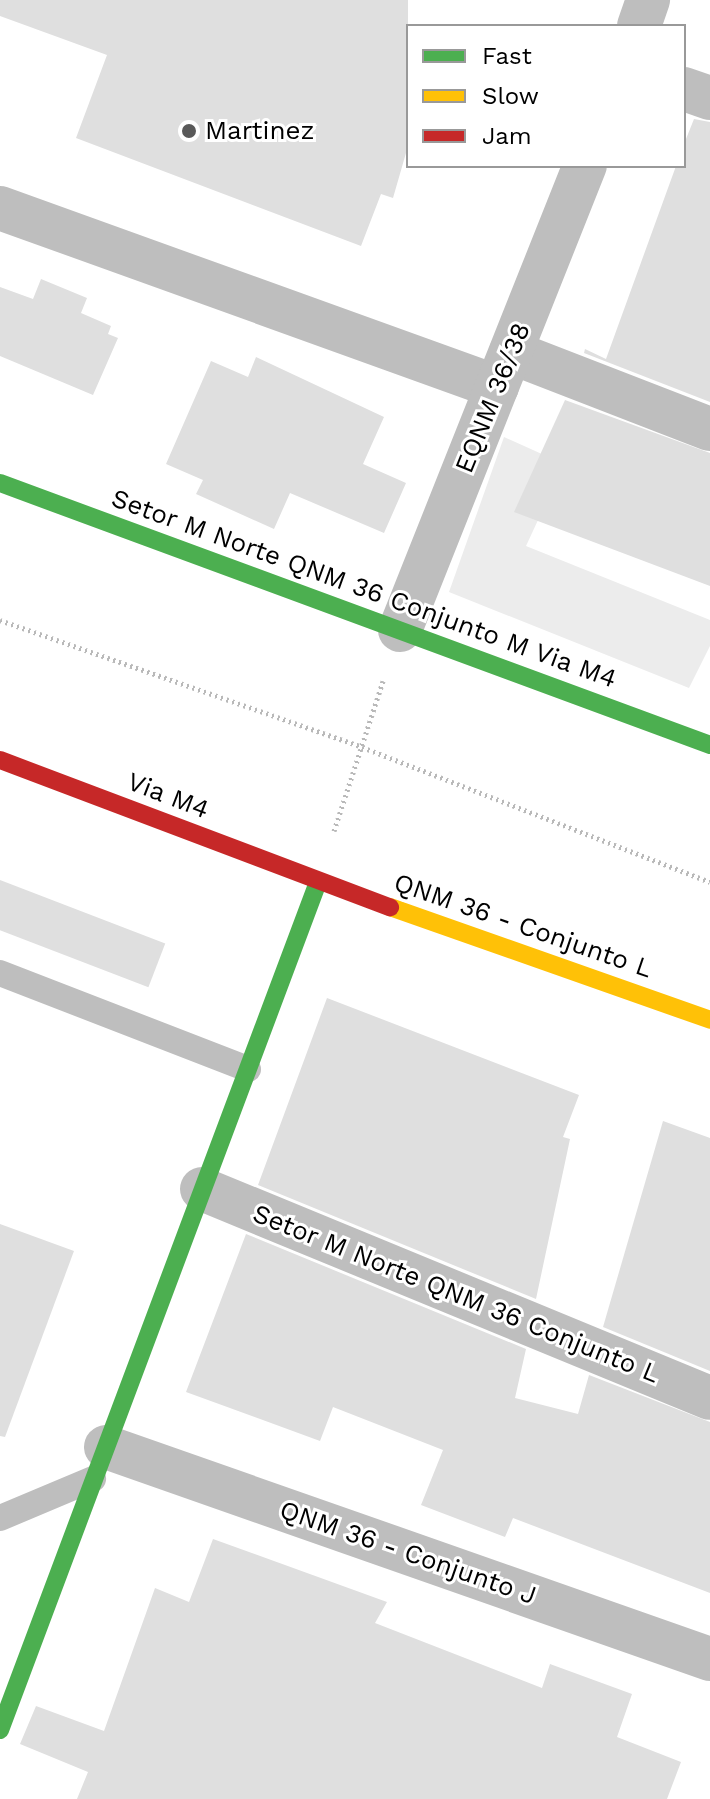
<!DOCTYPE html>
<style>
body{margin:0}
#map{position:relative;width:710px;height:1799px;overflow:hidden;background:#fff;font-family:"Work Sans",sans-serif}
div>[style]{position:absolute}
.green>*{inset:0;background:#ececec}
.building>*{inset:0;background:#dfdfdf;transform-origin:0 0}
.path>*{height:5px;margin-top:-2.5px;transform-origin:0;background:repeating-linear-gradient(90deg,#b9b9b9 0 2px,transparent 0 6px)}
.lane>*{height:26px;margin:-13px;padding:0 13px;transform-origin:13px;border-radius:13px;background:#bebebe}
.street>*{height:44px;margin:-22px;padding:0 22px;transform-origin:22px;border-radius:22px;background:#bebebe}
.fast>*{height:18px;margin:-9px;padding:0 9px;transform-origin:9px;border-radius:9px;background:#4caf50}
.slow>*{height:18px;margin:-9px;padding:0 9px;transform-origin:9px;border-radius:9px;background:#ffc107}
.jam>*{height:18px;margin:-9px;padding:0 9px;transform-origin:9px;border-radius:9px;background:#c62828}
.dots>*{width:22px;height:22px;translate:-50% -50%;box-sizing:border-box;border:4px solid #fff;border-radius:50%}
span{translate:-50% -50%;white-space:nowrap;text-align:center;line-height:1.15;-webkit-text-stroke:6px #fff;paint-order:stroke}
.poi-label{font-size:26px;color:#000}
.left{translate:0 -50%;text-align:left}
.street-label{font-size:26px;color:#000}
.legend{position:absolute;left:406px;top:24px;width:280px;height:144px;box-sizing:border-box;background:#fff;border:2px solid #999;margin:0;padding:10px 14px;list-style:none;font-size:24px;color:#000}
.legend li{display:flex;align-items:center;gap:16px;height:40px}
.legend b{width:40px;border:2px solid #999}
</style>
<div id="map">
<div class="green">
<div style="clip-path:polygon(504px 437px,564px 464px,526px 546px,710px 620px,710px 646px,689px 688px,449px 592px)"></div>
</div>
<div class="building">
<div style="clip-path:polygon(0 0,408px 0,408px 146px,393px 198px,381px 194px,361px 246px,76px 138px,107px 55px,0 16px)"></div>
<div style="clip-path:polygon(694px 119px,710px 122px,710px 402px,584px 353px,585px 349px,606px 359px,676px 166px,684px 166px,684px 144px)"></div>
<div style="clip-path:polygon(41px 279px,87px 298px,81px 313px,111px 326px,108px 334px,118px 338px,93px 395px,0 356px,0 287px,33px 299px)"></div>
<div style="clip-path:polygon(256px 357px,384px 417px,363px 464px,406px 483px,384px 533px,290px 493px,274px 529px,196px 494px,203px 480px,166px 464px,211px 361px,248px 377px)"></div>
<div style="clip-path:polygon(565px 400px,710px 453px,710px 586px,514px 512px)"></div>
<div style="left:0;top:880px;width:177px;height:47px;rotate:21deg"></div>
<div style="clip-path:polygon(327px 998px,579px 1095px,563px 1137px,570px 1139px,536px 1299px,258px 1185px)"></div>
<div style="clip-path:polygon(663px 1121px,710px 1138px,710px 1371px,603px 1327px)"></div>
<div style="clip-path:polygon(0 1224px,74px 1251px,5px 1437px,0 1436px)"></div>
<div style="clip-path:polygon(246px 1234px,526px 1349px,515px 1398px,578px 1414px,589px 1375px,710px 1422px,710px 1593px,513px 1518px,505px 1537px,421px 1505px,443px 1450px,333px 1407px,320px 1441px,186px 1392px)"></div>
<div style="clip-path:polygon(213px 1539px,387px 1602px,375px 1623px,542px 1688px,550px 1664px,632px 1694px,617px 1737px,681px 1762px,667px 1799px,77px 1799px,88px 1772px,20px 1744px,36px 1706px,104px 1731px,155px 1588px,189px 1602px)"></div>
</div>
<div class="path">
<div style="left:0;top:620px;width:384px;rotate:19.3deg"></div>
<div style="left:362px;top:747px;width:373px;rotate:21.2deg"></div>
<div style="left:334px;top:831px;width:158px;rotate:-71.9deg"></div>
</div>
<div class="lane">
<div style="left:0;top:973px;width:266px;rotate:21.2deg"></div>
<div style="left:0;top:1518px;width:101px;rotate:-22.8deg"></div>
</div>
<div class="street">
<div style="left:639px;top:26px;width:28px;rotate:-71deg"></div>
<div style="left:684px;top:89px;width:28px;rotate:19deg"></div>
<div style="left:0;top:208px;width:528px;rotate:19.81deg"></div>
<div style="left:511px;top:352px;width:213px;rotate:21.2deg"></div>
<div style="left:400px;top:630px;width:500px;rotate:-68.3deg"></div>
<div style="left:202px;top:1189px;width:549px;rotate:22.36deg"></div>
<div style="left:106px;top:1447px;width:640px;rotate:19.34deg"></div>
</div>
<div class="fast">
<div style="left:0;top:483px;width:757px;rotate:20.25deg"></div>
<div style="left:0;top:1730px;width:906px;rotate:-69.44deg"></div>
</div>
<div class="slow">
<div style="left:390px;top:907px;width:339px;rotate:19.4deg"></div>
</div>
<div class="jam">
<div style="left:0;top:760px;width:417px;rotate:20.7deg"></div>
</div>
<div class="dots">
<div style="left:189px;top:131px;background:#595959"></div>
</div>
<div class="poi-label">
<span class="left" style="left:205px;top:131px">Martinez</span>
</div>
<div class="street-label">
<span style="left:493px;top:398px;rotate:-68deg">EQNM 36/38</span>
<span style="left:364px;top:589px;rotate:20deg">Setor M Norte QNM 36 Conjunto M Via M4</span>
<span style="left:168px;top:796px;rotate:21deg">Via M4</span>
<span style="left:523px;top:926px;rotate:19deg">QNM 36 - Conjunto L</span>
<span style="left:456px;top:1294px;rotate:22deg">Setor M Norte QNM 36 Conjunto L</span>
<span style="left:408px;top:1553px;rotate:19deg">QNM 36 - Conjunto J</span>
</div>
<ul class="legend">
<li><b style="height:10px;background:#4caf50"></b>Fast</li>
<li><b style="height:10px;background:#ffc107"></b>Slow</li>
<li><b style="height:10px;background:#c62828"></b>Jam</li>
</ul>
</div>
